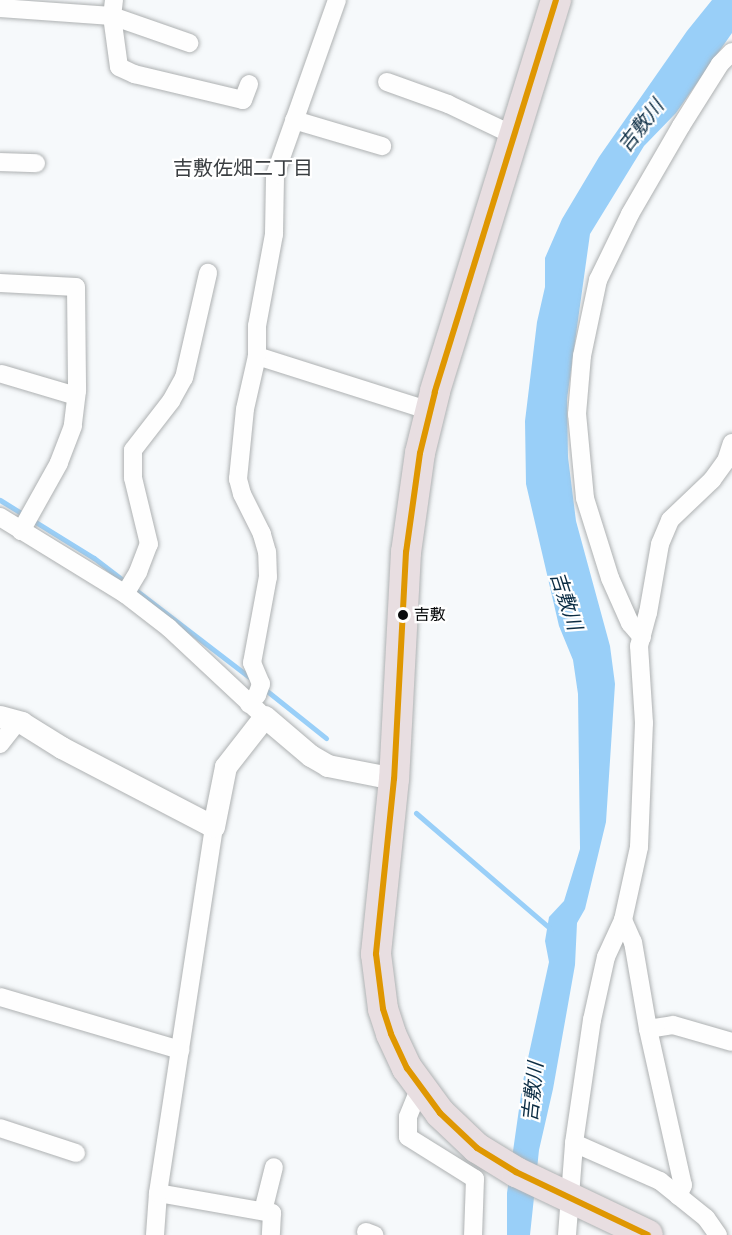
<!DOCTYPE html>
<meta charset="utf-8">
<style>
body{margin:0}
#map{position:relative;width:732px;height:1235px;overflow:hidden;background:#f6f9fb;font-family:Cabin,"Noto Sans JP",sans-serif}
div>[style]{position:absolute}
.water>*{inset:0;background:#99cff8}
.stream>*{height:5px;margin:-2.5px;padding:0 2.5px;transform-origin:2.5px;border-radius:2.5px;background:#99cff8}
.roads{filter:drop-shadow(0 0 2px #aeb1b2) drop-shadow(0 0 2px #aeb1b2)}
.minor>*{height:18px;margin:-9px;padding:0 9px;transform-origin:9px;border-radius:9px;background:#fefefe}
.tertiary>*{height:22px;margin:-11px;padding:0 11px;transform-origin:11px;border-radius:11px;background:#fefefe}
.trunk>*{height:30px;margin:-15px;padding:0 15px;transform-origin:15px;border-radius:15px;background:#e8dee1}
.bus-1>*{height:6px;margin:-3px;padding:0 3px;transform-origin:3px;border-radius:3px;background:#df9701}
.dots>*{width:16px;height:16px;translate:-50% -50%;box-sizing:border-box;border:3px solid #fff;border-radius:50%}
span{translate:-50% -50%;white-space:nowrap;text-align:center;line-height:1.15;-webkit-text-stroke:4.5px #fff;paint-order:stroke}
.bus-label{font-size:16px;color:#0a0c0d}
.left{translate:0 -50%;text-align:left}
.water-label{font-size:20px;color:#0c2d44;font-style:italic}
.neighbourhood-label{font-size:20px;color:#3a3e41}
</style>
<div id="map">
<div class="water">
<div style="clip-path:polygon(712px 0,732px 0,732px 33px,676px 113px,644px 146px,590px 234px,567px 399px,568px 457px,576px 521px,610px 646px,615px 684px,606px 822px,585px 909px,577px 923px,575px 965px,553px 1089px,539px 1150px,530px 1235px,507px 1235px,507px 1193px,523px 1081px,549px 962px,545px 941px,549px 917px,564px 901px,580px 849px,578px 694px,573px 660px,559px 626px,526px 484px,525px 421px,537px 322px,545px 287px,545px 258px,562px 219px,599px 157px,687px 31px)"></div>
</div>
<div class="stream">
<div style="left:0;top:500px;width:110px;rotate:31.7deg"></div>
<div style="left:94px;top:558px;width:200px;rotate:37.5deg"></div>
<div style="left:262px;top:687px;width:82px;rotate:38.6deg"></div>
<div style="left:416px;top:813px;width:178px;rotate:40.7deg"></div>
</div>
<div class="roads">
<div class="minor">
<div style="left:114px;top:0;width:16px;rotate:97deg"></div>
<div style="left:112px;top:16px;width:51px;rotate:82.2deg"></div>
<div style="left:119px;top:67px;width:17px;rotate:25deg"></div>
<div style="left:134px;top:74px;width:112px;rotate:13.4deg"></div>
<div style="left:243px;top:100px;width:17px;rotate:-69deg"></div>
<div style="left:0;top:8px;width:112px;rotate:4.1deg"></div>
<div style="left:112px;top:16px;width:82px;rotate:19.3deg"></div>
<div style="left:387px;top:82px;width:65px;rotate:19.8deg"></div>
<div style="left:448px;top:104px;width:74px;rotate:25.5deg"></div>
<div style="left:294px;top:120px;width:92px;rotate:16.5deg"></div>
<div style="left:0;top:162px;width:36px;rotate:2deg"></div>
<div style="left:0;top:283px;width:76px;rotate:3deg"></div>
<div style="left:76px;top:287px;width:104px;rotate:89.4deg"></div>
<div style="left:77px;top:391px;width:35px;rotate:97deg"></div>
<div style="left:73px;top:426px;width:40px;rotate:111deg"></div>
<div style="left:59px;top:463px;width:78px;rotate:119.2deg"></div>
<div style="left:257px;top:356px;width:182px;rotate:17.6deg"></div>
<div style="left:2px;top:374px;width:77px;rotate:16.6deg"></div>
<div style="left:0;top:517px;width:147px;rotate:31.6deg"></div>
<div style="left:125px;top:594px;width:56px;rotate:37.7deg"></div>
<div style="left:169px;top:628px;width:123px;rotate:43deg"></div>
<div style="left:125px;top:594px;width:26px;rotate:-59deg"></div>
<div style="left:138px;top:572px;width:30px;rotate:-69deg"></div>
<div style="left:149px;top:544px;width:68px;rotate:-103.6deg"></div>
<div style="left:133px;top:478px;width:28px;rotate:-90deg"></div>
<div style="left:133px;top:450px;width:62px;rotate:-52.2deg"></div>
<div style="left:171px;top:401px;width:26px;rotate:-61deg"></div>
<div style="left:184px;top:378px;width:108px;rotate:-77.1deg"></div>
<div style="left:642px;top:637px;width:18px;rotate:-131deg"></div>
<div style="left:630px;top:623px;width:49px;rotate:-114deg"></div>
<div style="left:610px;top:578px;width:84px;rotate:-107.4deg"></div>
<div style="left:585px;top:498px;width:84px;rotate:-95.4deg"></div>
<div style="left:577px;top:414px;width:58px;rotate:-85.1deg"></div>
<div style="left:582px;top:356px;width:78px;rotate:-78.1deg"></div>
<div style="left:598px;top:280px;width:73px;rotate:-64.1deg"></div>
<div style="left:630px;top:214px;width:102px;rotate:-59.9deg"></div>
<div style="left:681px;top:126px;width:73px;rotate:-57.8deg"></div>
<div style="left:720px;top:64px;width:17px;rotate:-45deg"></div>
<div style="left:249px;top:704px;width:12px;rotate:-48deg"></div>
<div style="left:257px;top:695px;width:12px;rotate:-70deg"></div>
<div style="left:261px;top:684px;width:23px;rotate:-113deg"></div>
<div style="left:252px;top:663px;width:87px;rotate:-79.5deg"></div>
<div style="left:268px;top:577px;width:25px;rotate:-92deg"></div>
<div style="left:267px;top:552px;width:19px;rotate:-106deg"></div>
<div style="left:262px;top:534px;width:45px;rotate:-116.6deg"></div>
<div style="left:242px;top:494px;width:16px;rotate:-105deg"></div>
<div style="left:238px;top:479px;width:70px;rotate:-84.3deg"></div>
<div style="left:245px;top:409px;width:54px;rotate:-77.2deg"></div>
<div style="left:257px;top:356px;width:30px;rotate:-90deg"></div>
<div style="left:257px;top:326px;width:94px;rotate:-79.5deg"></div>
<div style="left:274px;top:234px;width:59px;rotate:-89deg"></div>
<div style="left:275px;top:175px;width:186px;rotate:-70.5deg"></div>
<div style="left:0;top:744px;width:28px;rotate:-52deg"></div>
<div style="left:623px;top:920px;width:24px;rotate:66deg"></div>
<div style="left:633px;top:942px;width:88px;rotate:80.2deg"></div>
<div style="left:648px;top:1029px;width:160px;rotate:77.4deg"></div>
<div style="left:683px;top:1185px;width:12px;rotate:114deg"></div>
<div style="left:0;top:997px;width:188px;rotate:16.4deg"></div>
<div style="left:648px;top:1029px;width:25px;rotate:-9deg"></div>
<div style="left:673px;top:1025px;width:61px;rotate:16.1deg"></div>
<div style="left:420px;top:1087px;width:32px;rotate:112deg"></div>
<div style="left:408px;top:1117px;width:20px;rotate:90deg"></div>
<div style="left:408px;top:1137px;width:79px;rotate:32.1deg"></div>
<div style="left:475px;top:1179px;width:56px;rotate:92deg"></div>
<div style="left:0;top:1128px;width:80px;rotate:18.2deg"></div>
<div style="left:574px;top:1143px;width:94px;rotate:23.8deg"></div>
<div style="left:660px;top:1181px;width:59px;rotate:38.8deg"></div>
<div style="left:706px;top:1218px;width:21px;rotate:55deg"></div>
<div style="left:158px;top:1193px;width:116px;rotate:10deg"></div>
<div style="left:272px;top:1213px;width:22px;rotate:93deg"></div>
<div style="left:263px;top:1211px;width:45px;rotate:-76deg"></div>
<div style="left:366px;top:1232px;width:9px;rotate:21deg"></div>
<div style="left:155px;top:1235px;width:42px;rotate:-85.9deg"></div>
<div style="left:158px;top:1193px;width:370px;rotate:-81.3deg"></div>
<div style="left:567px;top:1235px;width:92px;rotate:-85.6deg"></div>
<div style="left:574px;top:1143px;width:124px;rotate:-81.7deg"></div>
<div style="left:592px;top:1020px;width:65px;rotate:-77.5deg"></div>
<div style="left:606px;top:957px;width:41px;rotate:-65.3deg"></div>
<div style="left:623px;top:920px;width:75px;rotate:-77.6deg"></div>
<div style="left:639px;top:847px;width:124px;rotate:-87.7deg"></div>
<div style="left:644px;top:723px;width:77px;rotate:-93.7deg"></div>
<div style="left:639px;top:646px;width:34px;rotate:-75deg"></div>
<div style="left:648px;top:613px;width:70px;rotate:-80.1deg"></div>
<div style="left:660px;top:544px;width:26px;rotate:-67deg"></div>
<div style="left:670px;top:520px;width:58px;rotate:-43.6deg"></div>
<div style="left:712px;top:480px;width:24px;rotate:-54deg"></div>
<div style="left:726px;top:461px;width:19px;rotate:-72deg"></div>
</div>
<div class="tertiary">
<div style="left:0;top:717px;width:23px;rotate:15deg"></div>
<div style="left:22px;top:723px;width:47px;rotate:32deg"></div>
<div style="left:62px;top:748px;width:171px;rotate:27.5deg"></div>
<div style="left:214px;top:827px;width:61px;rotate:-78.7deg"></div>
<div style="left:226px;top:767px;width:63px;rotate:-52deg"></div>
<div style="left:265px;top:717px;width:60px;rotate:40.3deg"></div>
<div style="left:311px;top:756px;width:20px;rotate:30deg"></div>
<div style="left:328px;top:766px;width:67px;rotate:11.1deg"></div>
</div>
<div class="trunk">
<div style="left:556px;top:0;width:410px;rotate:107.2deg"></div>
<div style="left:435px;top:392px;width:63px;rotate:103.8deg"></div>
<div style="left:420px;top:453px;width:100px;rotate:98deg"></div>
<div style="left:406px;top:552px;width:227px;rotate:93deg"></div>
<div style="left:394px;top:779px;width:176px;rotate:95.9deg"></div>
<div style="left:376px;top:954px;width:55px;rotate:82.7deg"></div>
<div style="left:383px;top:1009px;width:26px;rotate:72deg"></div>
<div style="left:391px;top:1034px;width:38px;rotate:65deg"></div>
<div style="left:407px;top:1068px;width:56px;rotate:53.7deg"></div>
<div style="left:440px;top:1113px;width:51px;rotate:43.4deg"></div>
<div style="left:477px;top:1148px;width:46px;rotate:31.6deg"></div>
<div style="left:516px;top:1172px;width:146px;rotate:25.5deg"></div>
</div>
</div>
<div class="bus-1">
<div style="left:556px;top:0;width:410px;rotate:107.2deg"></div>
<div style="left:435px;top:392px;width:63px;rotate:103.8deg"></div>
<div style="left:420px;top:453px;width:100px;rotate:98deg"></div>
<div style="left:406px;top:552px;width:227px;rotate:93deg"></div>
<div style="left:394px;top:779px;width:176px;rotate:95.9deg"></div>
<div style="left:376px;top:954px;width:55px;rotate:82.7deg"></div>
<div style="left:383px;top:1009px;width:26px;rotate:72deg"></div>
<div style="left:391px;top:1034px;width:38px;rotate:65deg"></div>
<div style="left:407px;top:1068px;width:56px;rotate:53.7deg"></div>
<div style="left:440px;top:1113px;width:51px;rotate:43.4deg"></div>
<div style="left:477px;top:1148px;width:46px;rotate:31.6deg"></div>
<div style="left:516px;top:1172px;width:146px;rotate:25.5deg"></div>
</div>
<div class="dots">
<div style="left:403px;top:615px;background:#0a0c0d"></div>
</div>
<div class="bus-label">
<span class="left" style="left:414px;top:615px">吉敷</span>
</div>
<div class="water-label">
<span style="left:641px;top:126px;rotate:-52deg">吉敷川</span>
<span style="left:566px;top:601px;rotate:72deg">吉敷川</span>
<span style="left:533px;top:1092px;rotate:-84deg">吉敷川</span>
</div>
<div class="neighbourhood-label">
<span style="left:243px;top:168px">吉敷佐畑二丁目</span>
</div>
</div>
